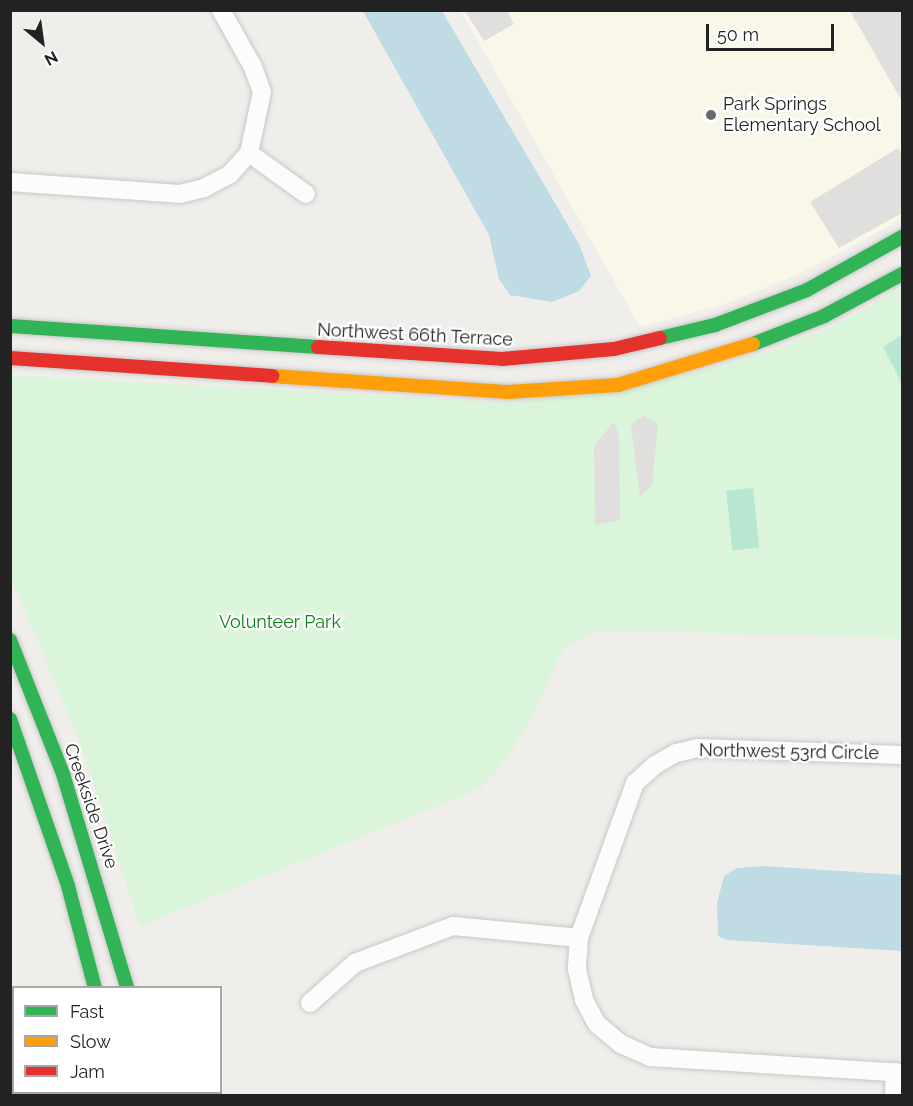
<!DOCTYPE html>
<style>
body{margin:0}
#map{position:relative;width:913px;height:1106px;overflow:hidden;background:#f0eeeb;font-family:Raleway,sans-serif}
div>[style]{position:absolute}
.education>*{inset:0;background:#f8f7e8}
.park>*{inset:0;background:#daf5da}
.pitch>*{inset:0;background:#b7e6d2;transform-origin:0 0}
.parking>*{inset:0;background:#e0dfde}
.water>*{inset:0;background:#bfdbe3}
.roads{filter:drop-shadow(0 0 2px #c9c8c7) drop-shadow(0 0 2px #c9c8c7)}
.street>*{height:18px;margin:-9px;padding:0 9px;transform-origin:9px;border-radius:9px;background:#fdfcfc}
.fast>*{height:14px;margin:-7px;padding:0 7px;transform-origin:7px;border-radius:7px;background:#30b455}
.slow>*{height:14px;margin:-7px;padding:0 7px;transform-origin:7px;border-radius:7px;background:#ff9f0a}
.jam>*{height:14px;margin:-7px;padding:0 7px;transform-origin:7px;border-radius:7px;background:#e5322d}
.dots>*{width:16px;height:16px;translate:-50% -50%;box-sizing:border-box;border:3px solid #fff;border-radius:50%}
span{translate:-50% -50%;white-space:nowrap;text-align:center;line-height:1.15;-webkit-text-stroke:4.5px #fff;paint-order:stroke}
.poi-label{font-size:18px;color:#222}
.left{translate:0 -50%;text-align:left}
.street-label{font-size:18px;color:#222}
.park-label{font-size:18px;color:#0c8416}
.frame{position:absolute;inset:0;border:12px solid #222;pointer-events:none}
.legend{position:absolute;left:12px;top:986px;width:210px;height:108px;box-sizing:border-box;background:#fff;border:2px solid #a7a7a7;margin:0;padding:8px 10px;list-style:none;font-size:18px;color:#222}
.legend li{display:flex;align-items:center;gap:12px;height:30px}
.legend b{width:30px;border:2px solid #a7a7a7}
.north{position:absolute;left:12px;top:12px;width:60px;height:60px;-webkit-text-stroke:4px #fff;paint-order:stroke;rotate:151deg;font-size:16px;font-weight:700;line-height:24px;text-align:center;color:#222}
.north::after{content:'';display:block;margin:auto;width:21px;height:27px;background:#222;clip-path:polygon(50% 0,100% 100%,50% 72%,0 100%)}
.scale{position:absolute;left:706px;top:24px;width:128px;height:27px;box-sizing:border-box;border:3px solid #222;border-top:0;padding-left:8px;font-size:18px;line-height:21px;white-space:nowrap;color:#222;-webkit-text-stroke:4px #fff;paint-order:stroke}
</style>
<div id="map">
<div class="education">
<div style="clip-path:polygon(461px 11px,902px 11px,902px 219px,801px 273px,726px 304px,640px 327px)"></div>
</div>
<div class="park">
<div style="clip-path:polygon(902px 288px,902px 639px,648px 631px,603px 631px,586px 636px,564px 647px,531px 719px,503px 764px,480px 789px,140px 926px,78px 738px,11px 577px,10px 375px,513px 403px,692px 373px,777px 349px,838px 324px)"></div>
</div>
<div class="pitch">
<div style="clip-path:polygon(902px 335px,902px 384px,883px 347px)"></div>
<div style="left:753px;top:488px;width:60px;height:27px;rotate:84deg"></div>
</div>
<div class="parking">
<div style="clip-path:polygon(465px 11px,507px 11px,514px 24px,484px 41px)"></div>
<div style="clip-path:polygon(850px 11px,902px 11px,902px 101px)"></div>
<div style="clip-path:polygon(898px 148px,902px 155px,902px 213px,839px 248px,810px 202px)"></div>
<div style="clip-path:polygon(644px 415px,658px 425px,652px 485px,640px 497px,631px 425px)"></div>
<div style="clip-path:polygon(614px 422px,619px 436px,620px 520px,595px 525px,594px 446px)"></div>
</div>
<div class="water">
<div style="clip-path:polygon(363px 11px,442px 11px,579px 244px,591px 276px,579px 291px,552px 302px,510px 295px,499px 279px,489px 235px)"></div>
<div style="clip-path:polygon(764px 866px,902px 875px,902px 951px,727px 940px,718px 936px,717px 903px,724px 876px,737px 868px)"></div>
</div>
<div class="roads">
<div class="street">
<div style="left:249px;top:153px;width:70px;rotate:35.7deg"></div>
<div style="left:10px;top:182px;width:170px;rotate:4deg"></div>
<div style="left:180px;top:194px;width:25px;rotate:-14deg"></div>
<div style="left:204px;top:188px;width:30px;rotate:-28deg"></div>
<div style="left:230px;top:174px;width:28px;rotate:-48deg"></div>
<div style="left:249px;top:153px;width:62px;rotate:-78deg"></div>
<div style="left:262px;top:92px;width:27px;rotate:-110deg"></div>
<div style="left:253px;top:67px;width:65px;rotate:-119.3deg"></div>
<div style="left:902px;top:755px;width:204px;rotate:-178deg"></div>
<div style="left:698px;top:748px;width:23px;rotate:167deg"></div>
<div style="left:676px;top:753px;width:24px;rotate:150deg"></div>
<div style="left:655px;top:765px;width:27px;rotate:138deg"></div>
<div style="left:635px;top:783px;width:165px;rotate:109.9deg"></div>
<div style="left:579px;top:938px;width:31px;rotate:94deg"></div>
<div style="left:577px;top:969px;width:32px;rotate:77deg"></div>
<div style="left:584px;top:1000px;width:27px;rotate:62deg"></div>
<div style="left:597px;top:1024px;width:31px;rotate:40deg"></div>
<div style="left:621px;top:1044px;width:32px;rotate:24deg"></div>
<div style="left:650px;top:1057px;width:253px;rotate:3.6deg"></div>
<div style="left:310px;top:1003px;width:60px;rotate:-41.6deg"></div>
<div style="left:355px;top:963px;width:105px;rotate:-20.7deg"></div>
<div style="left:453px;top:926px;width:127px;rotate:5.4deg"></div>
<div style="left:894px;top:1096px;width:24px;rotate:-88deg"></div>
</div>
<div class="fast">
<div style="left:10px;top:326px;width:309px;rotate:3.9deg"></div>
<div style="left:660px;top:338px;width:57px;rotate:-13.3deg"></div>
<div style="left:715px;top:325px;width:98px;rotate:-20.8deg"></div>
<div style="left:807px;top:290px;width:109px;rotate:-29.2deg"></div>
<div style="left:753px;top:344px;width:76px;rotate:-21.5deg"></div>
<div style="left:824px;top:316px;width:89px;rotate:-28.3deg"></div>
<div style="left:10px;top:640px;width:144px;rotate:68.4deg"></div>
<div style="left:63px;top:774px;width:223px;rotate:73.3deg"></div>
<div style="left:10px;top:719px;width:177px;rotate:70.8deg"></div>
<div style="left:68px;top:886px;width:106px;rotate:75.2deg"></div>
<div style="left:114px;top:1092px;width:4px;rotate:90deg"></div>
</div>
<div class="slow">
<div style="left:272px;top:376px;width:237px;rotate:3.9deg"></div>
<div style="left:508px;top:392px;width:110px;rotate:-3.6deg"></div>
<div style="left:618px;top:385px;width:141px;rotate:-16.9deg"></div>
</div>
<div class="jam">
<div style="left:318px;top:347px;width:184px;rotate:3.7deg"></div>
<div style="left:502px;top:359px;width:112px;rotate:-5.1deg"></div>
<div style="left:614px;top:349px;width:47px;rotate:-13.4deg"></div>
<div style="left:10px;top:358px;width:263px;rotate:3.9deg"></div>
<div style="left:144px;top:1092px;width:4px;rotate:90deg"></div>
</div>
</div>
<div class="dots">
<div style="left:711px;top:115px;background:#6a6968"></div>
</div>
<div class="poi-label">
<span class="left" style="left:723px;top:115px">Park Springs<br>Elementary School</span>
</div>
<div class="street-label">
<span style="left:415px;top:335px;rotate:3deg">Northwest 66th Terrace</span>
<span style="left:789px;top:752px;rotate:1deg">Northwest 53rd Circle</span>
<span style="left:91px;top:806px;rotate:71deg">Creekside Drive</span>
</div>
<div class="park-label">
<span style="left:280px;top:622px">Volunteer Park</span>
</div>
<div class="frame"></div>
<ul class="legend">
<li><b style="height:8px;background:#30b455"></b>Fast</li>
<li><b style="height:8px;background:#ff9f0a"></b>Slow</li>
<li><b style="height:8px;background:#e5322d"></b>Jam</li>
</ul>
<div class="north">N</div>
<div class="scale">50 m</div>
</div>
